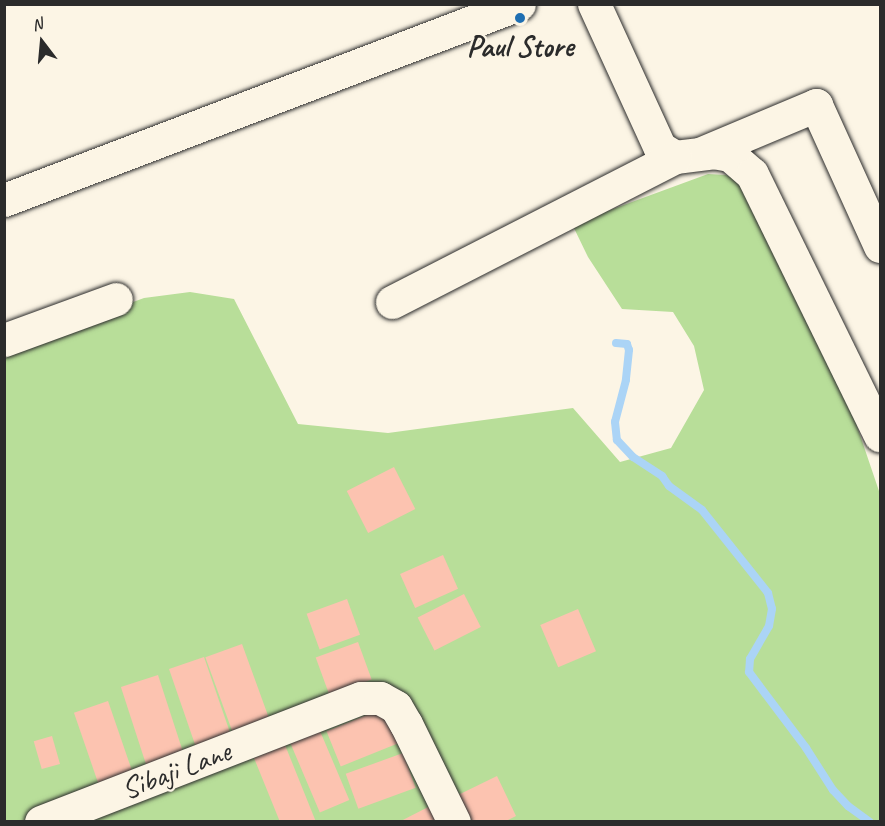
<!DOCTYPE html>
<style>
body{margin:0}
#map{position:relative;width:885px;height:826px;overflow:hidden;background:#fcf5e5;font-family:Caveat,sans-serif}
div>[style]{position:absolute}
.green>*{inset:0;background:#b8de99}
.stream>*{height:8px;margin:-4px;padding:0 4px;transform-origin:4px;border-radius:4px;background:#abd4f6}
.building>*{inset:0;background:#fcc3b0;transform-origin:0 0}
.roads{filter:drop-shadow(0 0 2px #2b2b2b) drop-shadow(0 0 2px #2b2b2b)}
.minor>*{height:33px;margin:-16.5px;padding:0 16.5px;transform-origin:16.5px;border-radius:16.5px;background:#fcf5e5}
.dots>*{width:16px;height:16px;translate:-50% -50%;box-sizing:border-box;border:3px solid #fcf5e5;border-radius:50%}
span{translate:-50% -50%;white-space:nowrap;text-align:center;line-height:1.15;-webkit-text-stroke:4.5px #fcf5e5;paint-order:stroke}
.poi-label{font-size:30px;color:#2b2b2b;font-weight:700}
.street-label{font-size:30px;color:#2b2b2b}
.frame{position:absolute;inset:0;border:6px solid #2b2b2b;pointer-events:none}
.north{position:absolute;left:12px;top:12px;width:60px;height:60px;-webkit-text-stroke:4px #fcf5e5;paint-order:stroke;rotate:344deg;font-size:16px;font-weight:700;line-height:24px;text-align:center;color:#2b2b2b}
.north::after{content:'';display:block;margin:auto;width:21px;height:27px;background:#2b2b2b;clip-path:polygon(50% 0,100% 100%,50% 72%,0 100%)}
</style>
<div id="map">
<div class="green">
<div style="clip-path:polygon(708px 174px,726px 175px,742px 183px,840px 376px,880px 494px,880px 821px,5px 822px,5px 349px,144px 298px,190px 292px,234px 299px,298px 424px,388px 433px,573px 408px,620px 462px,671px 448px,704px 390px,694px 346px,673px 312px,622px 309px,588px 257px,572px 224px)"></div>
</div>
<div class="stream">
<div style="left:616px;top:343px;width:11px;rotate:5deg"></div>
<div style="left:627px;top:344px;width:6px;rotate:72deg"></div>
<div style="left:629px;top:350px;width:30px;rotate:96deg"></div>
<div style="left:626px;top:380px;width:43px;rotate:104.7deg"></div>
<div style="left:615px;top:422px;width:18px;rotate:84deg"></div>
<div style="left:617px;top:440px;width:23px;rotate:47deg"></div>
<div style="left:633px;top:457px;width:35px;rotate:33deg"></div>
<div style="left:662px;top:476px;width:12px;rotate:55deg"></div>
<div style="left:669px;top:486px;width:41px;rotate:36deg"></div>
<div style="left:702px;top:510px;width:106px;rotate:51.5deg"></div>
<div style="left:768px;top:593px;width:16px;rotate:76deg"></div>
<div style="left:772px;top:609px;width:17px;rotate:100deg"></div>
<div style="left:769px;top:626px;width:38px;rotate:120deg"></div>
<div style="left:750px;top:659px;width:13px;rotate:94deg"></div>
<div style="left:749px;top:672px;width:95px;rotate:53.1deg"></div>
<div style="left:806px;top:748px;width:50px;rotate:57.3deg"></div>
<div style="left:833px;top:790px;width:22px;rotate:47deg"></div>
<div style="left:848px;top:806px;width:27px;rotate:36deg"></div>
</div>
<div class="building">
<div style="left:394px;top:467px;width:47px;height:53px;rotate:63deg"></div>
<div style="left:443px;top:555px;width:37px;height:47px;rotate:66deg"></div>
<div style="left:464px;top:594px;width:37px;height:52px;rotate:63deg"></div>
<div style="left:347px;top:599px;width:38px;height:43px;rotate:70deg"></div>
<div style="left:578px;top:609px;width:46px;height:41px;rotate:67deg"></div>
<div style="left:358px;top:642px;width:40px;height:45px;rotate:70deg"></div>
<div style="left:242px;top:644px;width:80px;height:39px;rotate:70deg"></div>
<div style="left:204px;top:657px;width:83px;height:37px;rotate:71deg"></div>
<div style="left:158px;top:675px;width:82px;height:39px;rotate:72deg"></div>
<div style="left:108px;top:701px;width:74px;height:36px;rotate:71deg"></div>
<div style="left:384px;top:708px;width:38px;height:62px;rotate:68deg"></div>
<div style="left:320px;top:731px;width:75px;height:32px;rotate:67deg"></div>
<div style="left:52px;top:736px;width:29px;height:19px;rotate:74deg"></div>
<div style="clip-path:polygon(285px 745px,316px 822px,280px 822px,254px 758px)"></div>
<div style="left:403px;top:753px;width:37px;height:61px;rotate:70deg"></div>
<div style="clip-path:polygon(497px 776px,516px 816px,504px 822px,471px 822px,458px 795px)"></div>
<div style="clip-path:polygon(432px 805px,440px 822px,399px 822px)"></div>
</div>
<div class="roads">
<div class="minor">
<div style="left:594px;top:4px;width:158px;rotate:65.4deg"></div>
<div style="left:660px;top:148px;width:17px;rotate:31deg"></div>
<div style="left:675px;top:157px;width:38px;rotate:-7deg"></div>
<div style="left:713px;top:152px;width:17px;rotate:10deg"></div>
<div style="left:730px;top:155px;width:29px;rotate:41deg"></div>
<div style="left:752px;top:174px;width:291px;rotate:63.9deg"></div>
<div style="left:702px;top:153px;width:124px;rotate:-22.8deg"></div>
<div style="left:816px;top:105px;width:155px;rotate:65.6deg"></div>
<div style="left:4px;top:200px;width:551px;rotate:-20.84deg"></div>
<div style="left:392px;top:302px;width:318px;rotate:-27.1deg"></div>
<div style="left:4px;top:340px;width:119px;rotate:-20.1deg"></div>
<div style="left:41px;top:822px;width:343px;rotate:-21.2deg"></div>
<div style="left:361px;top:698px;width:19px"></div>
<div style="left:380px;top:698px;width:18px;rotate:29deg"></div>
<div style="left:396px;top:707px;width:20px;rotate:60deg"></div>
<div style="left:406px;top:724px;width:109px;rotate:63.9deg"></div>
</div>
</div>
<div class="dots">
<div style="left:520px;top:18px;background:#1f6fb2"></div>
</div>
<div class="poi-label">
<span style="left:520px;top:46px">Paul Store</span>
</div>
<div class="street-label">
<span style="left:176px;top:770px;rotate:-21deg">Sibaji Lane</span>
</div>
<div class="frame"></div>
<div class="north">N</div>
</div>
